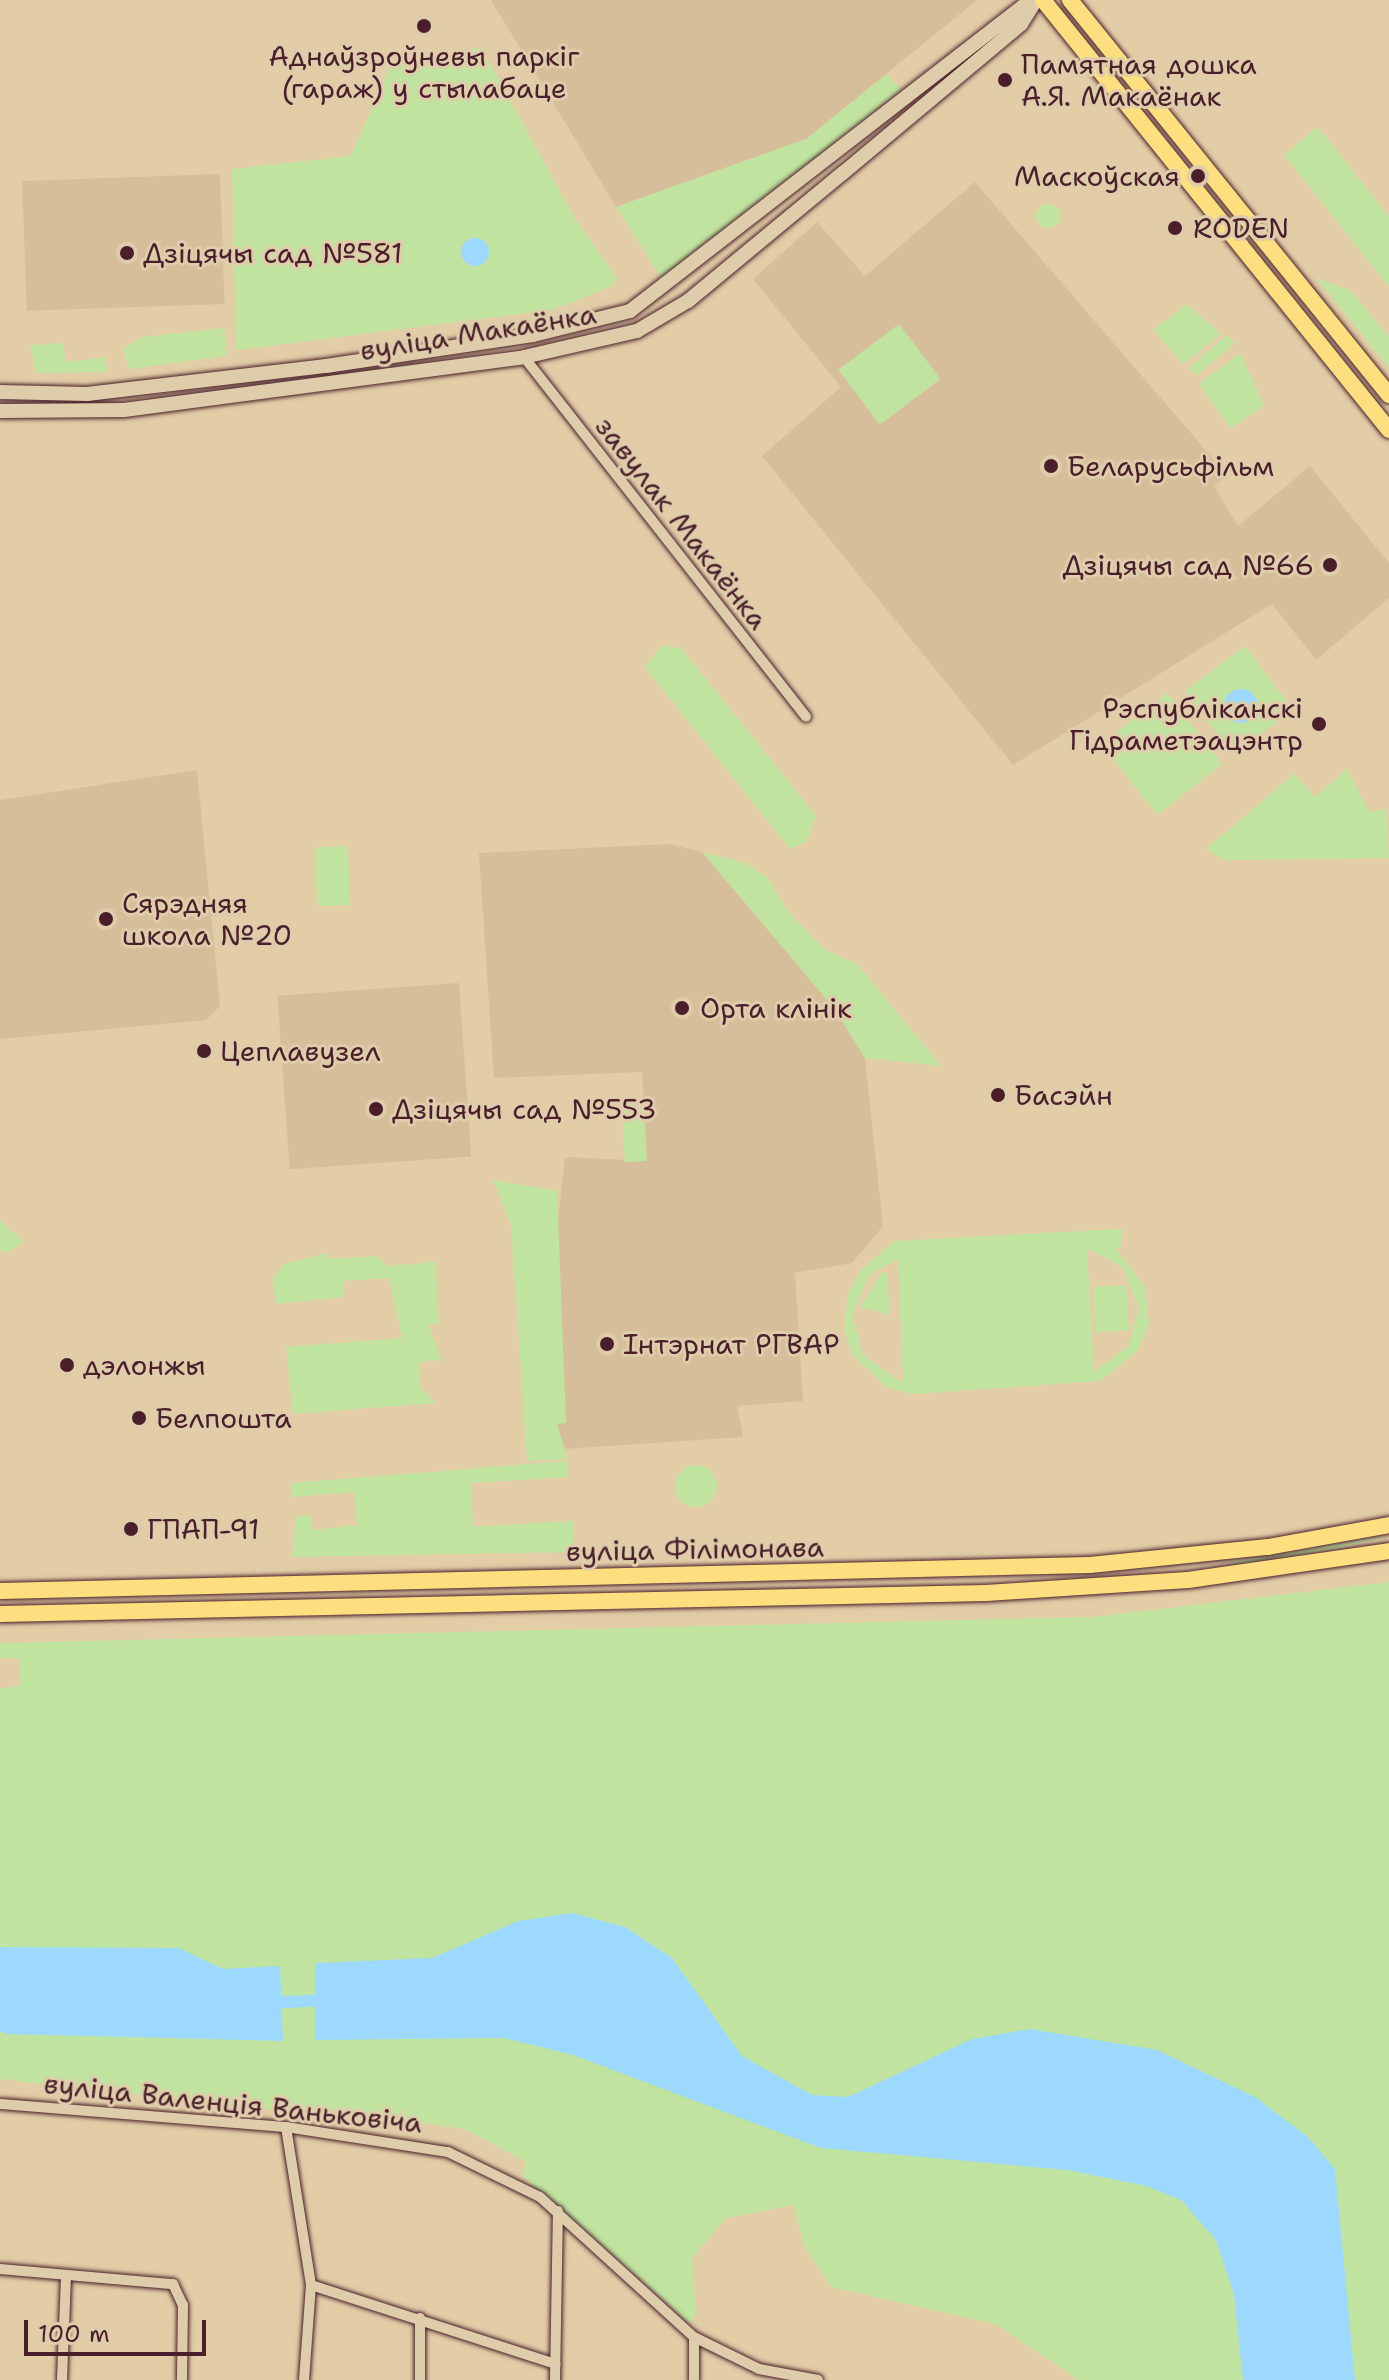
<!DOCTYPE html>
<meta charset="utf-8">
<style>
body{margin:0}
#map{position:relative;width:1389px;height:2380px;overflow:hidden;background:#e2cda7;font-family:"Shantell Sans",sans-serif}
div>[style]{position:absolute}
.built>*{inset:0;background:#d6be9a;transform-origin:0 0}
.green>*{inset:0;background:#c0e49f;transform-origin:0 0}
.round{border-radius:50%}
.water>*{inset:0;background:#9dd9fe}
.canal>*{height:12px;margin:-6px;padding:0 6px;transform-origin:6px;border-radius:6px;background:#9dd9fe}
.roads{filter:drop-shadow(0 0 2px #4a1f2b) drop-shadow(0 0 2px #4a1f2b)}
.street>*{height:10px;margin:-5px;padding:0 5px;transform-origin:5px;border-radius:5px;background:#deccaa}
.secondary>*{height:14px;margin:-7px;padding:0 7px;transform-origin:7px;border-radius:7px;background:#deccaa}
.primary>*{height:16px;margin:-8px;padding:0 8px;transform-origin:8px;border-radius:8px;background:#fedf80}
.dots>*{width:22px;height:22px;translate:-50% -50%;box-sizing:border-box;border:4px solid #deccaa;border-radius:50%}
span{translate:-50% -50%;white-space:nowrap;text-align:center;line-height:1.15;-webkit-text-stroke:6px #deccaa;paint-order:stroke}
.poi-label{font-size:28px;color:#4a1f2b}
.left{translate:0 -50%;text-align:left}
.right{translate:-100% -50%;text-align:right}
.street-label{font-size:28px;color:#4a1f2b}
.scale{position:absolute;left:24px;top:2320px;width:182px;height:36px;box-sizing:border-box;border:4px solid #4a1f2b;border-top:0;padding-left:10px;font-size:24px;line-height:28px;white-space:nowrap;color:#4a1f2b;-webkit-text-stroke:6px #deccaa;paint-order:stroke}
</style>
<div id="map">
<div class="built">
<div style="clip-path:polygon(491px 0,977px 0,806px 139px,616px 207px)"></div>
<div style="left:220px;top:174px;width:130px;height:198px;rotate:88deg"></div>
<div style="clip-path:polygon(975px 182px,1227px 475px,1214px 486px,1238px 526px,1310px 466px,1389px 563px,1389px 598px,1316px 660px,1272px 604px,1013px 765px,762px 456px,841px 387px,753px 279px,817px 222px,865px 276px)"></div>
<div style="clip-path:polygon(197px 770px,220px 1006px,206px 1020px,0 1039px,0 800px)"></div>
<div style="clip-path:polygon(669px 844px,702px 852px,834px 1008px,865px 1058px,883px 1226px,852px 1263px,795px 1273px,803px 1401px,737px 1406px,743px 1437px,533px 1451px,565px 1157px,647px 1161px,642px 1072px,494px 1078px,479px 853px)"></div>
<div style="left:459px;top:983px;width:174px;height:182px;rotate:86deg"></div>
</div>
<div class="green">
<div style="clip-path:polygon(481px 47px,575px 219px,617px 278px,612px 286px,552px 310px,236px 350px,232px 169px,351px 156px,390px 66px)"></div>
<div style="clip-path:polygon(887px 74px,901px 90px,664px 282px,616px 207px,806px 139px)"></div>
<div style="clip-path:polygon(1318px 127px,1389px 217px,1389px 287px,1284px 155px)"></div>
<div class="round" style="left:1036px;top:204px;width:24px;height:24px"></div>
<div style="clip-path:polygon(1316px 278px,1350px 290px,1389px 337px,1389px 368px)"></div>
<div style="clip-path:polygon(1187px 304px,1221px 334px,1183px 364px,1153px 330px)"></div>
<div style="left:899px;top:324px;width:69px;height:76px;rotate:53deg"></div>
<div style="clip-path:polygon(224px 328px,227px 356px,128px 369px,124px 348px,143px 337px)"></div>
<div style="left:1227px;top:335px;width:11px;height:50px;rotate:49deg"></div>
<div style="clip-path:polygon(63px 343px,66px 362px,105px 357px,108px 372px,36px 373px,30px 345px)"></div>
<div style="clip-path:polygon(1240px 353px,1264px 405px,1231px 429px,1199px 384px)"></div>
<div style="clip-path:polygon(661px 646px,681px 648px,816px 816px,807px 841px,790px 849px,645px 667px)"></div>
<div style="left:1245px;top:646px;width:80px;height:75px;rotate:53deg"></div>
<div style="left:1167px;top:693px;width:90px;height:83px;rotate:52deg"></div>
<div style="clip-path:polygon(1347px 769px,1369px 812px,1386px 809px,1389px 858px,1225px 860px,1206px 849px,1294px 774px,1315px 797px)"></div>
<div style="left:348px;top:846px;width:59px;height:33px;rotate:88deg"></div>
<div style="clip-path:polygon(702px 852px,746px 863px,768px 878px,787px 910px,825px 950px,857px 964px,941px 1066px,865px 1058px,834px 1008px)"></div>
<div style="left:644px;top:1109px;width:52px;height:22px;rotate:87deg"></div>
<div style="clip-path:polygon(493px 1180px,557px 1191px,566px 1423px,557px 1424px,568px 1459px,527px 1461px,511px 1225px)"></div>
<div style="clip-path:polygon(0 1220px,23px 1241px,9px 1252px,0 1251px)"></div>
<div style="clip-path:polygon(evenodd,1121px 1229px,1122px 1247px,1115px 1248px,1145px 1287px,1149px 1323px,1137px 1352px,1100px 1381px,913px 1394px,887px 1387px,852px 1355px,844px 1329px,848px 1293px,860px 1271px,895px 1241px,1121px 1229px,1087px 1248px,1123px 1268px,1139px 1308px,1129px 1346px,1094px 1371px,1087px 1248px,1121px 1229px,898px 1258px,903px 1381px,900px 1382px,863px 1355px,852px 1315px,869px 1276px,898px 1258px)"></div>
<div style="clip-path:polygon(328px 1253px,329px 1259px,377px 1256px,388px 1266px,435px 1262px,439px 1323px,429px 1325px,441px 1360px,419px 1362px,421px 1389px,436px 1403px,293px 1414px,286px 1347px,402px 1338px,389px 1278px,343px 1281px,344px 1297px,276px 1304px,273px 1278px,284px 1264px)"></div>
<div style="clip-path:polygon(882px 1272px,887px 1273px,890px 1315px,860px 1307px)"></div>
<div style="left:1126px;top:1285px;width:45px;height:33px;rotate:86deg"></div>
<div style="clip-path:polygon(567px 1461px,567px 1477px,471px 1483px,473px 1527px,574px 1521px,573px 1552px,292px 1557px,296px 1517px,311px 1515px,312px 1530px,357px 1525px,354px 1492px,292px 1497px,292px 1483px)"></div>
<div class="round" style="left:675px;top:1465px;width:42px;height:42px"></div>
<div style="clip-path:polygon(1389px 1535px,1338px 1549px,1234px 1565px,1233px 1561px)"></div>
<div style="clip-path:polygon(1389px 1582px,1389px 2380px,1079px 2380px,995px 2324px,831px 2287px,805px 2247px,793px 2205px,726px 2218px,692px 2258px,696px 2313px,690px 2323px,523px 2176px,525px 2161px,463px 2129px,336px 2110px,280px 2111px,0 2079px,0 1688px,20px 1686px,19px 1658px,0 1658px,0 1643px,1093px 1617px)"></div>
</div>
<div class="water">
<div class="round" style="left:461px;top:238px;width:28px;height:28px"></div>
<div class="round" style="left:1224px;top:689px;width:34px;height:34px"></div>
<div style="clip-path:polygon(572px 1913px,625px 1927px,672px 1958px,742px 2056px,812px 2095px,848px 2097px,972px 2039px,1030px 2029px,1157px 2050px,1255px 2097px,1308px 2137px,1335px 2169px,1355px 2380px,1243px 2380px,1234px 2294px,1216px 2240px,1181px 2200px,1146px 2186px,1067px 2170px,821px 2148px,573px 2055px,504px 2038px,315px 2040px,315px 1963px,432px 1958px,518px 1921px)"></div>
<div style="clip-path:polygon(0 1947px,179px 1948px,223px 1969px,280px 1966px,283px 2041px,6px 2034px,0 2031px)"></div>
</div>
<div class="canal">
<div style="left:267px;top:2003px;width:61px;rotate:-2.8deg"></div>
</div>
<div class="roads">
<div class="street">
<div style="left:524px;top:357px;width:457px;rotate:51.9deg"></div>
<div style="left:0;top:2104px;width:287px;rotate:4.6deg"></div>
<div style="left:286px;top:2127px;width:164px;rotate:8.8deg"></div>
<div style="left:448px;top:2152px;width:102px;rotate:26.1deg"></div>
<div style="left:540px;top:2197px;width:208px;rotate:42.3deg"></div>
<div style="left:694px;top:2337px;width:72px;rotate:26.2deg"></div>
<div style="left:759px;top:2369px;width:60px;rotate:10.6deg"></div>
<div style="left:286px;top:2127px;width:160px;rotate:81deg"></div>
<div style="left:311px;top:2285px;width:95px;rotate:94.2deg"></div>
<div style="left:0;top:2269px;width:174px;rotate:5deg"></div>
<div style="left:173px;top:2284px;width:23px;rotate:65deg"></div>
<div style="left:183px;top:2305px;width:75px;rotate:90.8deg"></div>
<div style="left:311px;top:2285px;width:257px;rotate:17.9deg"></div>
<div style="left:62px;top:2380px;width:105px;rotate:-87.8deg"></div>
<div style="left:420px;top:2380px;width:62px;rotate:-90deg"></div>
<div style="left:555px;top:2380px;width:169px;rotate:-89deg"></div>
<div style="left:694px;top:2380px;width:43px;rotate:-90deg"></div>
</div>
<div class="secondary">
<div style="left:0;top:392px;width:87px;rotate:1.3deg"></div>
<div style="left:87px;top:394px;width:241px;rotate:-6.7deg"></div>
<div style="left:326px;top:366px;width:209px;rotate:-8.5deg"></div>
<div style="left:533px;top:335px;width:100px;rotate:-13.9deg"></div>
<div style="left:630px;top:311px;width:507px;rotate:-37.8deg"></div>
<div style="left:0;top:411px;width:124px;rotate:-0.5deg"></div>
<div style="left:124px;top:410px;width:403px;rotate:-7.5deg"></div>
<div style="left:524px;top:357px;width:116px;rotate:-13deg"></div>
<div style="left:637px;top:331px;width:59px;rotate:-30.5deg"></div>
<div style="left:688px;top:301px;width:201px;rotate:-39.6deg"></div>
<div style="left:843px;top:173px;width:232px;rotate:-39.9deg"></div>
<div style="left:1021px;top:24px;width:28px;rotate:-58deg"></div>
</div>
<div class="primary">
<div style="left:1043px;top:0;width:552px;rotate:51.18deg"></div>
<div style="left:1070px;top:0;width:508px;rotate:51.08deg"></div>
<div style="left:0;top:1591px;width:1090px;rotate:-1.37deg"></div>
<div style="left:1090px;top:1565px;width:179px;rotate:-5.8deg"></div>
<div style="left:1268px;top:1547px;width:123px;rotate:-10.3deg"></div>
<div style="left:0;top:1614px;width:986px;rotate:-1.22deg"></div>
<div style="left:986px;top:1593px;width:202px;rotate:-3.7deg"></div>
<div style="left:1188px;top:1580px;width:203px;rotate:-8.2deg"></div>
</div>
</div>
<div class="dots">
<div style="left:424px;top:26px;background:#4a1f2b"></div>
<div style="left:1005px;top:80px;background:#4a1f2b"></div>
<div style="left:1198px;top:176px;background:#4a1f2b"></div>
<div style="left:1175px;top:228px;background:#4a1f2b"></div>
<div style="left:127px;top:253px;background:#4a1f2b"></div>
<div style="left:1051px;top:466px;background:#4a1f2b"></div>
<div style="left:1330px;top:565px;background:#4a1f2b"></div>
<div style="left:1319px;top:724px;background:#4a1f2b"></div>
<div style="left:106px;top:919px;background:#4a1f2b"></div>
<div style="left:682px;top:1008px;background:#4a1f2b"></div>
<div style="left:204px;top:1051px;background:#4a1f2b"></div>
<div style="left:998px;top:1095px;background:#4a1f2b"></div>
<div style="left:376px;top:1109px;background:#4a1f2b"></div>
<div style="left:607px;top:1344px;background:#4a1f2b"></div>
<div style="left:67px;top:1365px;background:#4a1f2b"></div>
<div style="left:139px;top:1418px;background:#4a1f2b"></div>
<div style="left:131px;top:1529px;background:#4a1f2b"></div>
</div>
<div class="poi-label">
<span style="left:424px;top:72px">Аднаўзроўневы паркіг<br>(гараж) у стылабаце</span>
<span class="left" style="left:1021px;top:80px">Памятная дошка<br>А.Я. Макаёнак</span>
<span class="right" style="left:1180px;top:176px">Маскоўская</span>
<span class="left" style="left:1193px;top:228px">RODEN</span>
<span class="left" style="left:143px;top:253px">Дзіцячы сад №581</span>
<span class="left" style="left:1067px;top:466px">Беларусьфільм</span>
<span class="right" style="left:1314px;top:565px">Дзіцячы сад №66</span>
<span class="right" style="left:1303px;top:724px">Рэспубліканскі<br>Гідраметэацэнтр</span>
<span class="left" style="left:122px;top:919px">Сярэдняя<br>школа №20</span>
<span class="left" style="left:700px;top:1008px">Орта клінік</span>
<span class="left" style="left:220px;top:1051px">Цеплавузел</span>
<span class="left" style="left:1014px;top:1095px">Басэйн</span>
<span class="left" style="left:392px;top:1109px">Дзіцячы сад №553</span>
<span class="left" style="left:623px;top:1344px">Інтэрнат РГВАР</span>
<span class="left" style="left:83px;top:1365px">дэлонжы</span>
<span class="left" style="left:155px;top:1418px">Белпошта</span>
<span class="left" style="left:147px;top:1529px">ГПАП-91</span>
</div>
<div class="street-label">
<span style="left:478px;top:332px;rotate:-9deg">вуліца Макаёнка</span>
<span style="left:682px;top:523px;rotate:52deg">завулак Макаёнка</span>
<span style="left:695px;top:1549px;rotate:-1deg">вуліца Філімонава</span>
<span style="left:233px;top:2103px;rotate:6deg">вуліца Валенція Ваньковіча</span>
</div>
<div class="scale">100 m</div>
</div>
